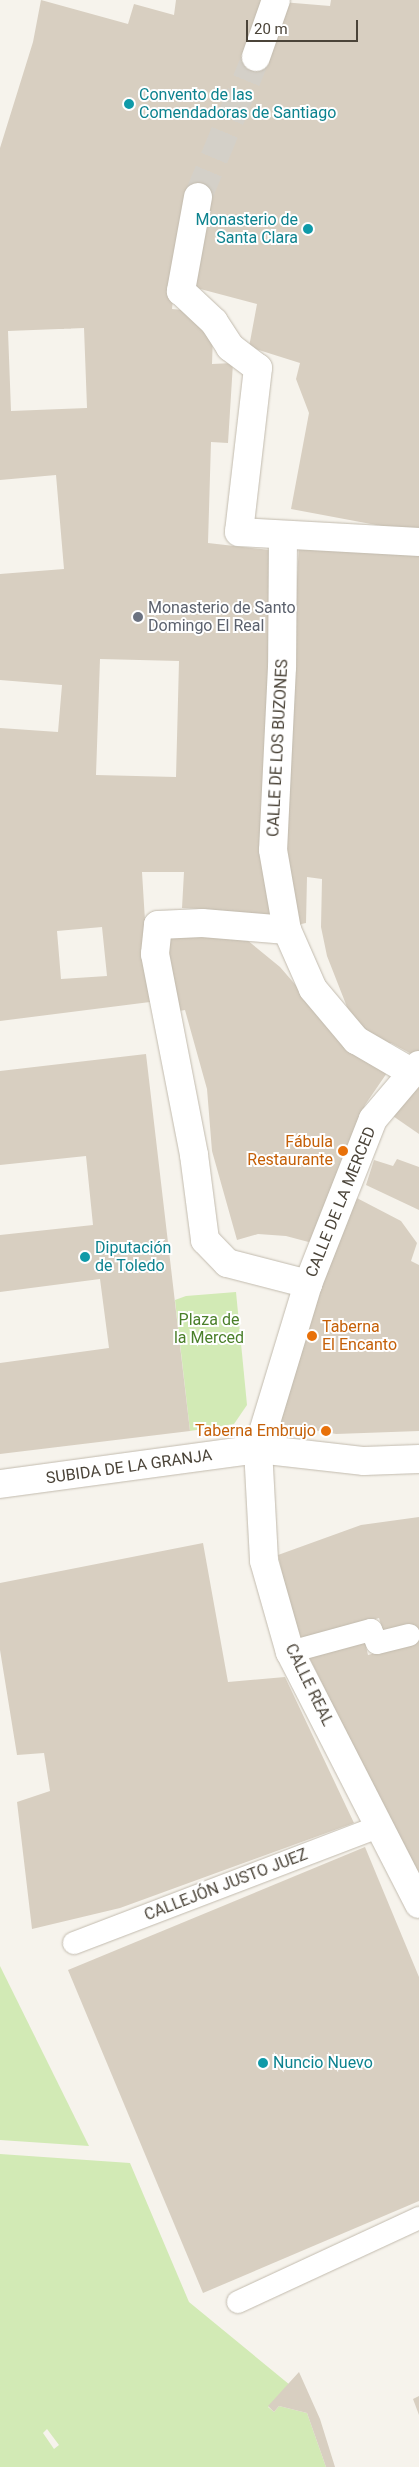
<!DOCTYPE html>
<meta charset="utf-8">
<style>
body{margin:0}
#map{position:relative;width:419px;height:2467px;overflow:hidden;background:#f6f3ec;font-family:Roboto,sans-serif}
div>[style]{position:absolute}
.green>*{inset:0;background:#d2eab5}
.building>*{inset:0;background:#d8cfc1}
.street-tunnel>*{height:28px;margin-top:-14px;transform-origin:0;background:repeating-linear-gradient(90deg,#d4d0c8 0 28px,transparent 0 42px)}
.roads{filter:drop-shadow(0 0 1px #c2bbae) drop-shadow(0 0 1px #c2bbae)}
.lane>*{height:22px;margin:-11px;padding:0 11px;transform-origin:11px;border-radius:11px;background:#fff}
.street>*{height:28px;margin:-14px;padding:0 14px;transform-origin:14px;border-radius:14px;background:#fff}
.dots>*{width:14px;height:14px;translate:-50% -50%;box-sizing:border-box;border:2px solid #fff;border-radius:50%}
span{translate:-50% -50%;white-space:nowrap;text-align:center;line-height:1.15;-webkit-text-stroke:4px #fff;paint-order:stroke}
.culture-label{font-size:16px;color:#0d838f}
.left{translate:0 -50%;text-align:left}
.right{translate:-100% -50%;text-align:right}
.worship-label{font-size:16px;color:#5b616d}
.street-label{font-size:16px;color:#4b4439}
.food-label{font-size:16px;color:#c56008}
.park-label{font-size:16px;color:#4a7f2a}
.scale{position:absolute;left:246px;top:20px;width:112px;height:22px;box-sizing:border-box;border:2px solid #4b4439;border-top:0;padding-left:6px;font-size:15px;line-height:18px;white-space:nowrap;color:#4b4439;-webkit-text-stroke:4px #fff;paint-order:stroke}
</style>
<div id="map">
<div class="green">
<div style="clip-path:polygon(236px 1292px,247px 1405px,234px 1424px,190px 1431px,175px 1300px,186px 1296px)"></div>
<div style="clip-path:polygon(0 1966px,89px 2146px,0 2140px)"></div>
<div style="clip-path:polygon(evenodd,0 2154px,130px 2163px,189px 2302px,290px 2385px,268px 2407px,274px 2412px,279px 2406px,307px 2413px,326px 2467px,0 2467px,0 2154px,47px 2429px,59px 2445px,54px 2449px,43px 2433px,47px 2429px)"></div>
</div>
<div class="building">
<div style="clip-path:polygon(evenodd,41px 0,128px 24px,134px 4px,174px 15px,176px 0,266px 0,242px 54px,256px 57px,282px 2px,330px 6px,331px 0,419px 0,419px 533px,291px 509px,309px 413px,296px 379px,300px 363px,249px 347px,257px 304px,189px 286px,176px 270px,172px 309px,194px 311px,213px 335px,212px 364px,233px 363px,228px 443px,211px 442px,208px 543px,279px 551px,279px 927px,202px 909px,182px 908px,184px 872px,142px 872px,150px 1002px,0 1021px,0 728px,58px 732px,62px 685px,0 680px,0 574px,64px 569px,56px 475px,0 480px,0 148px,33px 42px,41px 0,84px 328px,87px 408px,11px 411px,8px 331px,84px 328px,41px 0,100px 659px,179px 661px,176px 777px,96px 775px,100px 659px,41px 0,102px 927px,107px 976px,61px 979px,57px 931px,102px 927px)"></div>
<div style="clip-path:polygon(299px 543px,419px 554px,419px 1058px,391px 1043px,383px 1046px,358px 1035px,327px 956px,321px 927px,322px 879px,307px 877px,306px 923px,292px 926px,283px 847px)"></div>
<div style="clip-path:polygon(236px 931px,280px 967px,345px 1042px,391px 1067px,365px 1105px,316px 1244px,286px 1236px,258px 1234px,237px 1240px,212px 1151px,207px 1089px,185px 1010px,179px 1011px,164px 952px,168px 932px)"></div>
<div style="clip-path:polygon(146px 1054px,190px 1431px,0 1454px,0 1363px,109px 1348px,100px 1279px,0 1292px,0 1235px,93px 1225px,86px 1156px,0 1165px,0 1071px)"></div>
<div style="clip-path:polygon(419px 1077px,419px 1134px,390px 1114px)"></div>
<div style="clip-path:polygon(397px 1159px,419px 1167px,419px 1210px,366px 1185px,374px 1160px,393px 1166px)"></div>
<div style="clip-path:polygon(353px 1196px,401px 1221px,417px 1243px,411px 1261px,419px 1265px,419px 1431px,336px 1434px,279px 1424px,322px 1284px)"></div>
<div style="clip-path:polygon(419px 1517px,419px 1880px,308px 1655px,364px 1638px,368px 1655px,417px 1642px,415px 1625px,383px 1631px,379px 1618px,298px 1643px,278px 1555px,361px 1525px)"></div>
<div style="clip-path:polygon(203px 1543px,228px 1682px,285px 1677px,354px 1823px,120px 1908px,32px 1929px,17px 1802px,50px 1791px,44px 1753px,17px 1755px,0 1650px,0 1583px)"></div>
<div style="clip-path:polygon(365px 1847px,419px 1977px,419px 2201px,203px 2293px,68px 1970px)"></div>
<div style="clip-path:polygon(299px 2372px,320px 2419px,335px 2467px,326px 2467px,307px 2413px,279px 2406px,274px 2412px,268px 2406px)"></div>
<div style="clip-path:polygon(419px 2396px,419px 2415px,413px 2399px)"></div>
</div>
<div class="street-tunnel">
<div style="left:198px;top:197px;width:152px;rotate:-67.5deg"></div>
</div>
<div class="roads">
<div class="lane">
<div style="left:290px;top:1652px;width:84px;rotate:-15.2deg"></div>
<div style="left:371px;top:1630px;width:14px;rotate:65deg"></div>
<div style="left:377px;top:1643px;width:33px;rotate:-14deg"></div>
<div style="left:74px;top:1943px;width:325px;rotate:-20.9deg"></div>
<div style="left:238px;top:2302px;width:200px;rotate:-24.9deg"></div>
</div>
<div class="street">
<div style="left:256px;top:57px;width:60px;rotate:-70.7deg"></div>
<div style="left:198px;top:197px;width:96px;rotate:100.3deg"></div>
<div style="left:181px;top:291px;width:45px;rotate:43.2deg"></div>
<div style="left:214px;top:322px;width:30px;rotate:57deg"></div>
<div style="left:230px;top:347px;width:35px;rotate:37deg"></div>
<div style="left:258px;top:368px;width:165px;rotate:96.6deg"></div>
<div style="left:239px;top:532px;width:180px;rotate:3.2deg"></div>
<div style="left:283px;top:535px;width:132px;rotate:90.4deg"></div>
<div style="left:282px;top:667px;width:183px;rotate:92.8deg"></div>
<div style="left:273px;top:850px;width:81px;rotate:80.1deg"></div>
<div style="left:287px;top:930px;width:64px;rotate:66.2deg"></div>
<div style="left:313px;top:989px;width:67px;rotate:49.9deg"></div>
<div style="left:356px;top:1040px;width:64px;rotate:30.2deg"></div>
<div style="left:287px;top:930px;width:85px;rotate:-175.3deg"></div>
<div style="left:202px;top:923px;width:44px;rotate:177.4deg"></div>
<div style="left:158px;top:925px;width:29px;rotate:96deg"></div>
<div style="left:155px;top:954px;width:205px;rotate:79deg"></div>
<div style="left:194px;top:1155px;width:86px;rotate:82.6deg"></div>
<div style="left:205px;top:1240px;width:32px;rotate:46deg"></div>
<div style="left:227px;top:1263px;width:84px;rotate:14.5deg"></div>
<div style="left:419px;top:1065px;width:71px;rotate:130.4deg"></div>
<div style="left:373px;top:1119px;width:177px;rotate:111.5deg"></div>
<div style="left:308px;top:1284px;width:172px;rotate:106.9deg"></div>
<div style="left:258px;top:1449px;width:112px;rotate:86.9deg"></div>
<div style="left:264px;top:1561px;width:95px;rotate:74.1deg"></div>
<div style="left:290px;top:1652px;width:283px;rotate:62.9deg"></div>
<div style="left:0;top:1484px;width:260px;rotate:-7.7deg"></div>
<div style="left:258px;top:1449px;width:107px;rotate:6.5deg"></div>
<div style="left:364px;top:1461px;width:55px;rotate:-2.1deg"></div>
</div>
</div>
<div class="dots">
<div style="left:129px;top:104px;background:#0f9aa8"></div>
<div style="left:308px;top:229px;background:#0f9aa8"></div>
<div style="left:138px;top:617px;background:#6b7280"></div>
<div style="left:343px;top:1151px;background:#e8710a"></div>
<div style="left:85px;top:1257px;background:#0f9aa8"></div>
<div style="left:312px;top:1336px;background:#e8710a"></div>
<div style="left:326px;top:1431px;background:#e8710a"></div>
<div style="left:263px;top:2063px;background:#0f9aa8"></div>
</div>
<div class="culture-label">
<span class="left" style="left:139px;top:104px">Convento de las<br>Comendadoras de Santiago</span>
<span class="right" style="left:298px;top:229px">Monasterio de<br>Santa Clara</span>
<span class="left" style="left:95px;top:1257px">Diputación<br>de Toledo</span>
<span class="left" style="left:273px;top:2063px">Nuncio Nuevo</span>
</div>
<div class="worship-label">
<span class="left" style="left:148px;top:617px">Monasterio de Santo<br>Domingo El Real</span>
</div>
<div class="street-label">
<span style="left:278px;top:748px;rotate:-87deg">CALLE DE LOS BUZONES</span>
<span style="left:341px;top:1202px;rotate:-68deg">CALLE DE LA MERCED</span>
<span style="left:129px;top:1467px;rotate:-8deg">SUBIDA DE LA GRANJA</span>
<span style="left:309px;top:1685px;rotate:64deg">CALLE REAL</span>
<span style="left:226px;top:1885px;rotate:-21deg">CALLEJÓN JUSTO JUEZ</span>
</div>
<div class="food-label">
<span class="right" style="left:333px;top:1151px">Fábula<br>Restaurante</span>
<span class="left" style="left:322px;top:1336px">Taberna<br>El Encanto</span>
<span class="right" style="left:316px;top:1431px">Taberna Embrujo</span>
</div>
<div class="park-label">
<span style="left:209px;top:1329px">Plaza de<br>la Merced</span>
</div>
<div class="scale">20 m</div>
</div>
